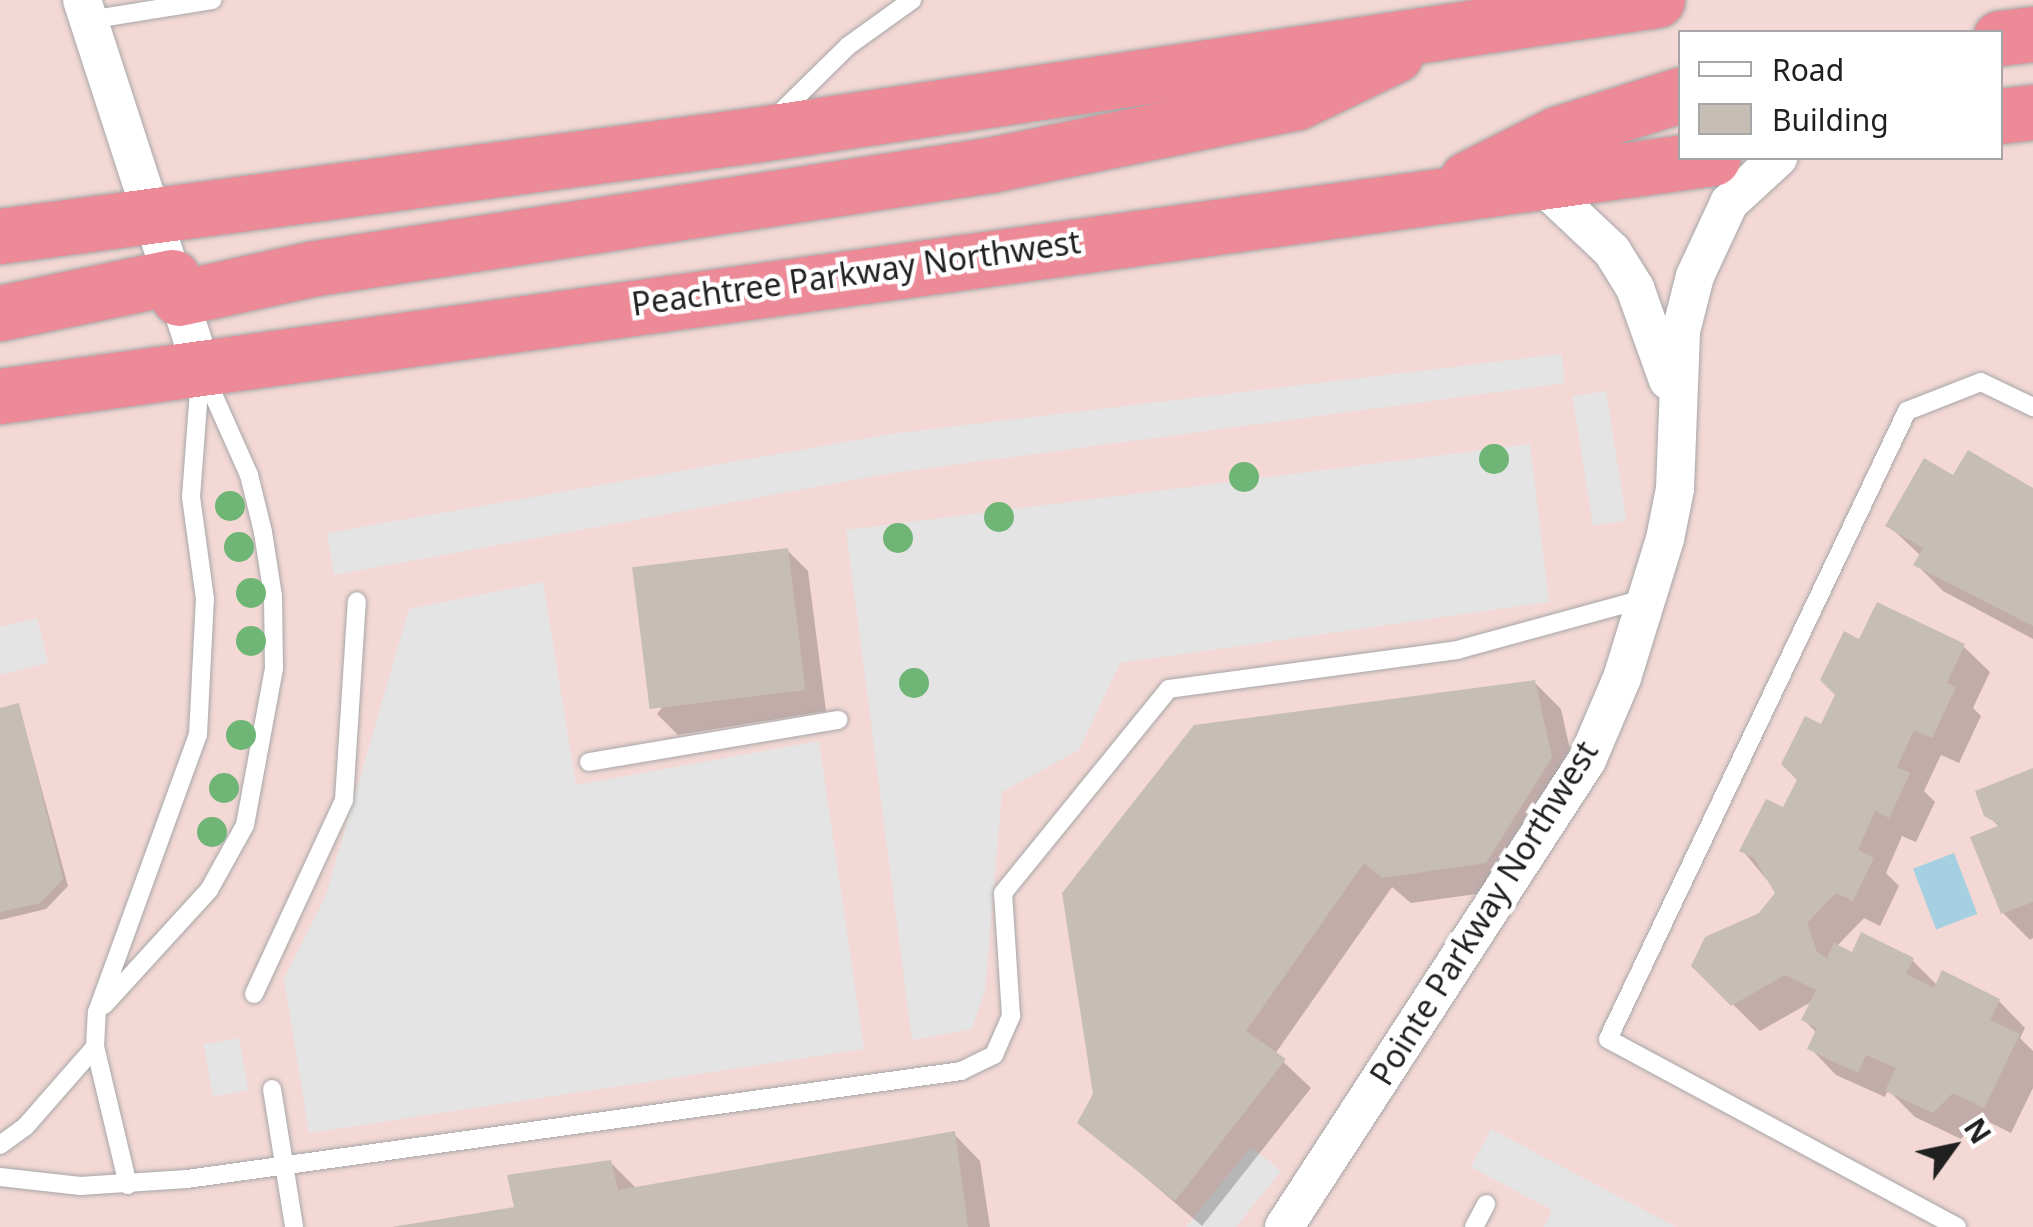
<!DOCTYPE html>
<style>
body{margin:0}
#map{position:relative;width:2033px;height:1227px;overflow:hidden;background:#f1eee6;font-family:"Noto Sans",sans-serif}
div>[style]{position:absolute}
.commercial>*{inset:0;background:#f3d8d5}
.parking>*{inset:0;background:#e4e4e4;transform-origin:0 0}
.water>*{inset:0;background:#a5d0e1;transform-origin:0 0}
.shadow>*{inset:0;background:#0003}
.building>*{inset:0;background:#c6beb5;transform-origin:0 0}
.roads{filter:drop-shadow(0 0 2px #a7a7a7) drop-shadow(0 0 2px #a7a7a7)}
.lane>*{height:18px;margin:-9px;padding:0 9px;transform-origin:9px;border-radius:9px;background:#fff}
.street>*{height:38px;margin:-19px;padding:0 19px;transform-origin:19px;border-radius:19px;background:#fff}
.highway>*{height:55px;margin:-27.5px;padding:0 27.5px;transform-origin:27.5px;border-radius:27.5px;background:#ec8a97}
.trees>*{width:30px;height:30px;margin:-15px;border-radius:50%;background:#6fb575}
span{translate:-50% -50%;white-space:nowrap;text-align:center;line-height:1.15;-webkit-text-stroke:9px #fff;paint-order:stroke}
.street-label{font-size:32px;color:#202020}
.legend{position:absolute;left:1678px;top:30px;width:325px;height:130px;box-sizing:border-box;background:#fff;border:2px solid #a6a6a6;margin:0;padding:12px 18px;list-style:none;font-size:30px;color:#202020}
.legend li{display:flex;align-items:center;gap:20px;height:50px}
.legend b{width:50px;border:2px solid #a6a6a6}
.north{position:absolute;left:1903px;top:1097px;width:100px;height:100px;-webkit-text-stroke:8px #fff;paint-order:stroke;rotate:57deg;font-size:28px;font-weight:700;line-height:40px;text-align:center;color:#202020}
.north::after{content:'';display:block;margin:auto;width:35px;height:45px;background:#202020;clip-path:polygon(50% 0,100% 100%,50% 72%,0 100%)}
</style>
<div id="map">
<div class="commercial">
<div style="clip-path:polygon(evenodd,0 0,2033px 0,2033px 1227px,0 1227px,0 0,1680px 32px,2000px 32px,2000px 158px,1680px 158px,1680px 32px)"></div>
</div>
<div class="parking">
<div style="clip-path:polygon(1561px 354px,1565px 383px,892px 473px,334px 575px,327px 533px,891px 434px)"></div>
<div style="left:1606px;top:391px;width:131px;height:34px;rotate:81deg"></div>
<div style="clip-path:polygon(1530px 444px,1549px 602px,1120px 663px,1079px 750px,1002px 792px,985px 990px,972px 1029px,912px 1040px,846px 530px)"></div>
<div style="clip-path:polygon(543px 582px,576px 785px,819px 741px,864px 1049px,309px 1133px,284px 979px,326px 895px,409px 609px)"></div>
<div style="clip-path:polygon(37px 618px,48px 663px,0 675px,0 627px)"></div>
<div style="left:239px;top:1038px;width:53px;height:36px;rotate:80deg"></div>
<div style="clip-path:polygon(1491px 1129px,1676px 1227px,1544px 1227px,1552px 1210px,1471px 1167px)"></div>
<div style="clip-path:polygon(1251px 1147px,1281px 1171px,1236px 1227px,1186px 1227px)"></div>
</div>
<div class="water">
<div style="left:1954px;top:853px;width:65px;height:44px;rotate:69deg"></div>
</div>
<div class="shadow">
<div style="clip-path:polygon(1954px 479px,2033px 491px,2033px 639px,1943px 591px,1916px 564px,1921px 556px,1888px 525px)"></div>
<div style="clip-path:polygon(787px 550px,808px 571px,826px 711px,678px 735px,657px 714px)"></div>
<div style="clip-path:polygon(1861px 642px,1963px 646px,1990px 672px,1973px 708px,1981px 716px,1959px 763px,1941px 755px,1924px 791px,1935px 802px,1916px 842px,1902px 836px,1886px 873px,1899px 886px,1880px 926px,1864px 918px,1836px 947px,1853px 955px,1912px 960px,1938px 986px,1999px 1001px,2025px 1028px,2020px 1038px,2033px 1051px,2033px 1088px,2011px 1133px,1981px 1118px,1961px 1139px,1915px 1117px,1888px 1090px,1885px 1097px,1836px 1075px,1810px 1048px,1817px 1033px,1804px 1020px,1813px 1001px,1760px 1031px,1694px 966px,1760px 915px,1778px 893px,1742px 850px,1784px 810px)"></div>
<div style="clip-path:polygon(1534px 682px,1561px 709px,1578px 785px,1513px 889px,1411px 903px,1392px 887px,1275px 1054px,1311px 1088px,1202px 1226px,1081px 1122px)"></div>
<div style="clip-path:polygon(19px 706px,68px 886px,46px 909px,0 920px,0 711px)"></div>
<div style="clip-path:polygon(2033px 771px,2033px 938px,2030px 940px,2003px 913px,2000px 828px,1987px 814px)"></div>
<div style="clip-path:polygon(954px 1134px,980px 1161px,990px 1227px,393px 1227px,517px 1209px,610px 1162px,637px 1189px)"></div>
</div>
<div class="building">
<div style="clip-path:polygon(1968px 450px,2033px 488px,2033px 626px,1913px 565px,1923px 548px,1885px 526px,1924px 458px,1953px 475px)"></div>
<div style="left:788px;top:548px;width:143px;height:157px;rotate:83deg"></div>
<div style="clip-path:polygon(1877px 602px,1965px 644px,1947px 683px,1956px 687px,1932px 738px,1914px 730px,1897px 767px,1910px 773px,1889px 818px,1875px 811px,1858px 850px,1874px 858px,1853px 901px,1836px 893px,1807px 923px,1817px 952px,1827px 958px,1834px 943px,1852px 952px,1861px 932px,1914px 958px,1906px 974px,1934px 988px,1942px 970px,2000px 999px,1990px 1020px,2020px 1034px,1984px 1108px,1953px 1093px,1933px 1113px,1885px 1091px,1896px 1068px,1866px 1055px,1858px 1073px,1807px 1049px,1817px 1028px,1801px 1020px,1816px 990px,1785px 975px,1731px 1006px,1691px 966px,1705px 937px,1759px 913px,1775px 893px,1754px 858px,1739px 851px,1766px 799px,1783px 807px,1797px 780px,1781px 764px,1805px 716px,1821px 724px,1835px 695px,1820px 680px,1844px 631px,1859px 639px)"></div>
<div style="clip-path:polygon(1535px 680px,1552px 757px,1486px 863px,1382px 878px,1364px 863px,1246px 1031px,1286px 1059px,1175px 1201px,1077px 1123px,1093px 1094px,1062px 893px,1194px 725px)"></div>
<div style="clip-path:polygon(19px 703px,63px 879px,40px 903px,0 912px,0 708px)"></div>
<div style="clip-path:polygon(2033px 768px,2033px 902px,2001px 914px,1970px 837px,2000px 825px,1984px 816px,1975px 791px)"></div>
<div style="clip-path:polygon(955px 1131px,968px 1227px,392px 1227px,514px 1207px,507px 1175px,611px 1160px,618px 1190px)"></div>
</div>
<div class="roads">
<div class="lane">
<div style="left:89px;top:20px;width:125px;rotate:-9.2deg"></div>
<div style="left:776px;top:117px;width:101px;rotate:-44.6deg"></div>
<div style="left:848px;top:46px;width:79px;rotate:-35.7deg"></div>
<div style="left:589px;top:762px;width:253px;rotate:-9.6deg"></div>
<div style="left:254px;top:994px;width:214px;rotate:-65.1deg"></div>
<div style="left:344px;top:800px;width:199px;rotate:-86.3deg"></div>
<div style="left:104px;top:1005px;width:156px;rotate:-47.6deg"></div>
<div style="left:209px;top:890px;width:74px;rotate:-61deg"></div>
<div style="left:245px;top:825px;width:160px;rotate:-79.5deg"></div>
<div style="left:274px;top:668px;width:72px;rotate:-90.8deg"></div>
<div style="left:273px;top:596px;width:65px;rotate:-98.9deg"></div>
<div style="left:263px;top:532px;width:59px;rotate:-103.8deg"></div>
<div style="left:249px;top:475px;width:108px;rotate:-114deg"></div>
<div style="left:272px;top:1089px;width:140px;rotate:80.9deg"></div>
<div style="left:0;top:1145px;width:31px;rotate:-36deg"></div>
<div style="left:25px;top:1127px;width:106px;rotate:-48.8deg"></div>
<div style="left:0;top:1177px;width:81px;rotate:6.4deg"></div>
<div style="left:80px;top:1186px;width:107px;rotate:-3.7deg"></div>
<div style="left:187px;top:1179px;width:781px;rotate:-7.94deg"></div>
<div style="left:961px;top:1071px;width:37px;rotate:-26deg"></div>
<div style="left:994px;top:1055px;width:43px;rotate:-66.4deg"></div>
<div style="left:1011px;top:1016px;width:123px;rotate:-93.7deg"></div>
<div style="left:1003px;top:893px;width:263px;rotate:-50.9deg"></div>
<div style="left:1169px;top:689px;width:291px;rotate:-7.7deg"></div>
<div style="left:1457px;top:650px;width:194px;rotate:-15.3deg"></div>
<div style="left:128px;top:1185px;width:142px;rotate:-103.4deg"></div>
<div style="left:95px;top:1047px;width:35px;rotate:-87deg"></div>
<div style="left:97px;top:1012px;width:295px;rotate:-70deg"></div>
<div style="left:198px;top:735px;width:136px;rotate:-87.1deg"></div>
<div style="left:205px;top:599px;width:103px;rotate:-97.8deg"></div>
<div style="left:191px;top:497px;width:121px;rotate:-85.7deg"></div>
<div style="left:1474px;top:1227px;width:26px;rotate:-62deg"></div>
<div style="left:1957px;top:1227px;width:396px;rotate:-151.7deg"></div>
<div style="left:1608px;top:1039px;width:696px;rotate:-64.54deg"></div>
<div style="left:1907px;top:411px;width:79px;rotate:-21.4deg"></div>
<div style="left:1981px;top:382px;width:58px;rotate:25.7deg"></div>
</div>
<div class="street">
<div style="left:82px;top:0;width:385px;rotate:72deg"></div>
<div style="left:1541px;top:184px;width:98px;rotate:43.3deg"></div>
<div style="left:1612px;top:251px;width:44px;rotate:58.1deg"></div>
<div style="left:1635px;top:288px;width:98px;rotate:70.3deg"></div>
<div style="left:1284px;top:1227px;width:557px;rotate:-57.02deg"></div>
<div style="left:1587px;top:760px;width:89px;rotate:-66.9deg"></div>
<div style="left:1622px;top:678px;width:145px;rotate:-72.8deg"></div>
<div style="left:1665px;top:539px;width:51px;rotate:-78.7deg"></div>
<div style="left:1675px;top:489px;width:158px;rotate:-87.8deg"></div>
<div style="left:1681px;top:331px;width:57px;rotate:-75.7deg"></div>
<div style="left:1695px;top:276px;width:81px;rotate:-65deg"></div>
<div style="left:1729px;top:203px;width:67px;rotate:-42.6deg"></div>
</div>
<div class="highway">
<div style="left:2000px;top:38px;width:33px;rotate:-7deg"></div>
<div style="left:2000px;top:116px;width:33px;rotate:-7deg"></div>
<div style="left:1467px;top:179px;width:101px;rotate:-26.6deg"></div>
<div style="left:1557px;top:134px;width:129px;rotate:-17.6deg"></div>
<div style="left:0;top:236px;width:767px;rotate:-7.64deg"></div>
<div style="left:760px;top:134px;width:907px;rotate:-8.5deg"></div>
<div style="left:179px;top:298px;width:140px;rotate:-12.4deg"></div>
<div style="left:316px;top:268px;width:682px;rotate:-8.69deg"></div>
<div style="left:990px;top:165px;width:313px;rotate:-11.6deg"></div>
<div style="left:1297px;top:102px;width:109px;rotate:-25.6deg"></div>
<div style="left:0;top:313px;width:176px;rotate:-11.8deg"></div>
<div style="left:0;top:396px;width:1729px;rotate:-7.91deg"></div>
</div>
</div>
<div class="trees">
<div style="left:1494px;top:459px"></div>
<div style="left:1244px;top:477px"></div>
<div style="left:230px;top:506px"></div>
<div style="left:999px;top:517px"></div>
<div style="left:898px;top:538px"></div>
<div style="left:239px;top:547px"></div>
<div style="left:251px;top:593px"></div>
<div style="left:251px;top:641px"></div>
<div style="left:914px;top:683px"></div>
<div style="left:241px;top:735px"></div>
<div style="left:224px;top:788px"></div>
<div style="left:212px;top:832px"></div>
</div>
<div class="street-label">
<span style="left:856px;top:273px;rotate:-8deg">Peachtree Parkway Northwest</span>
<span style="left:1484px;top:913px;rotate:-58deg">Pointe Parkway Northwest</span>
</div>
<ul class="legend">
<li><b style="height:12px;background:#fff"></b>Road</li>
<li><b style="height:28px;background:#c6beb5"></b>Building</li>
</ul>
<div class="north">N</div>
</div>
